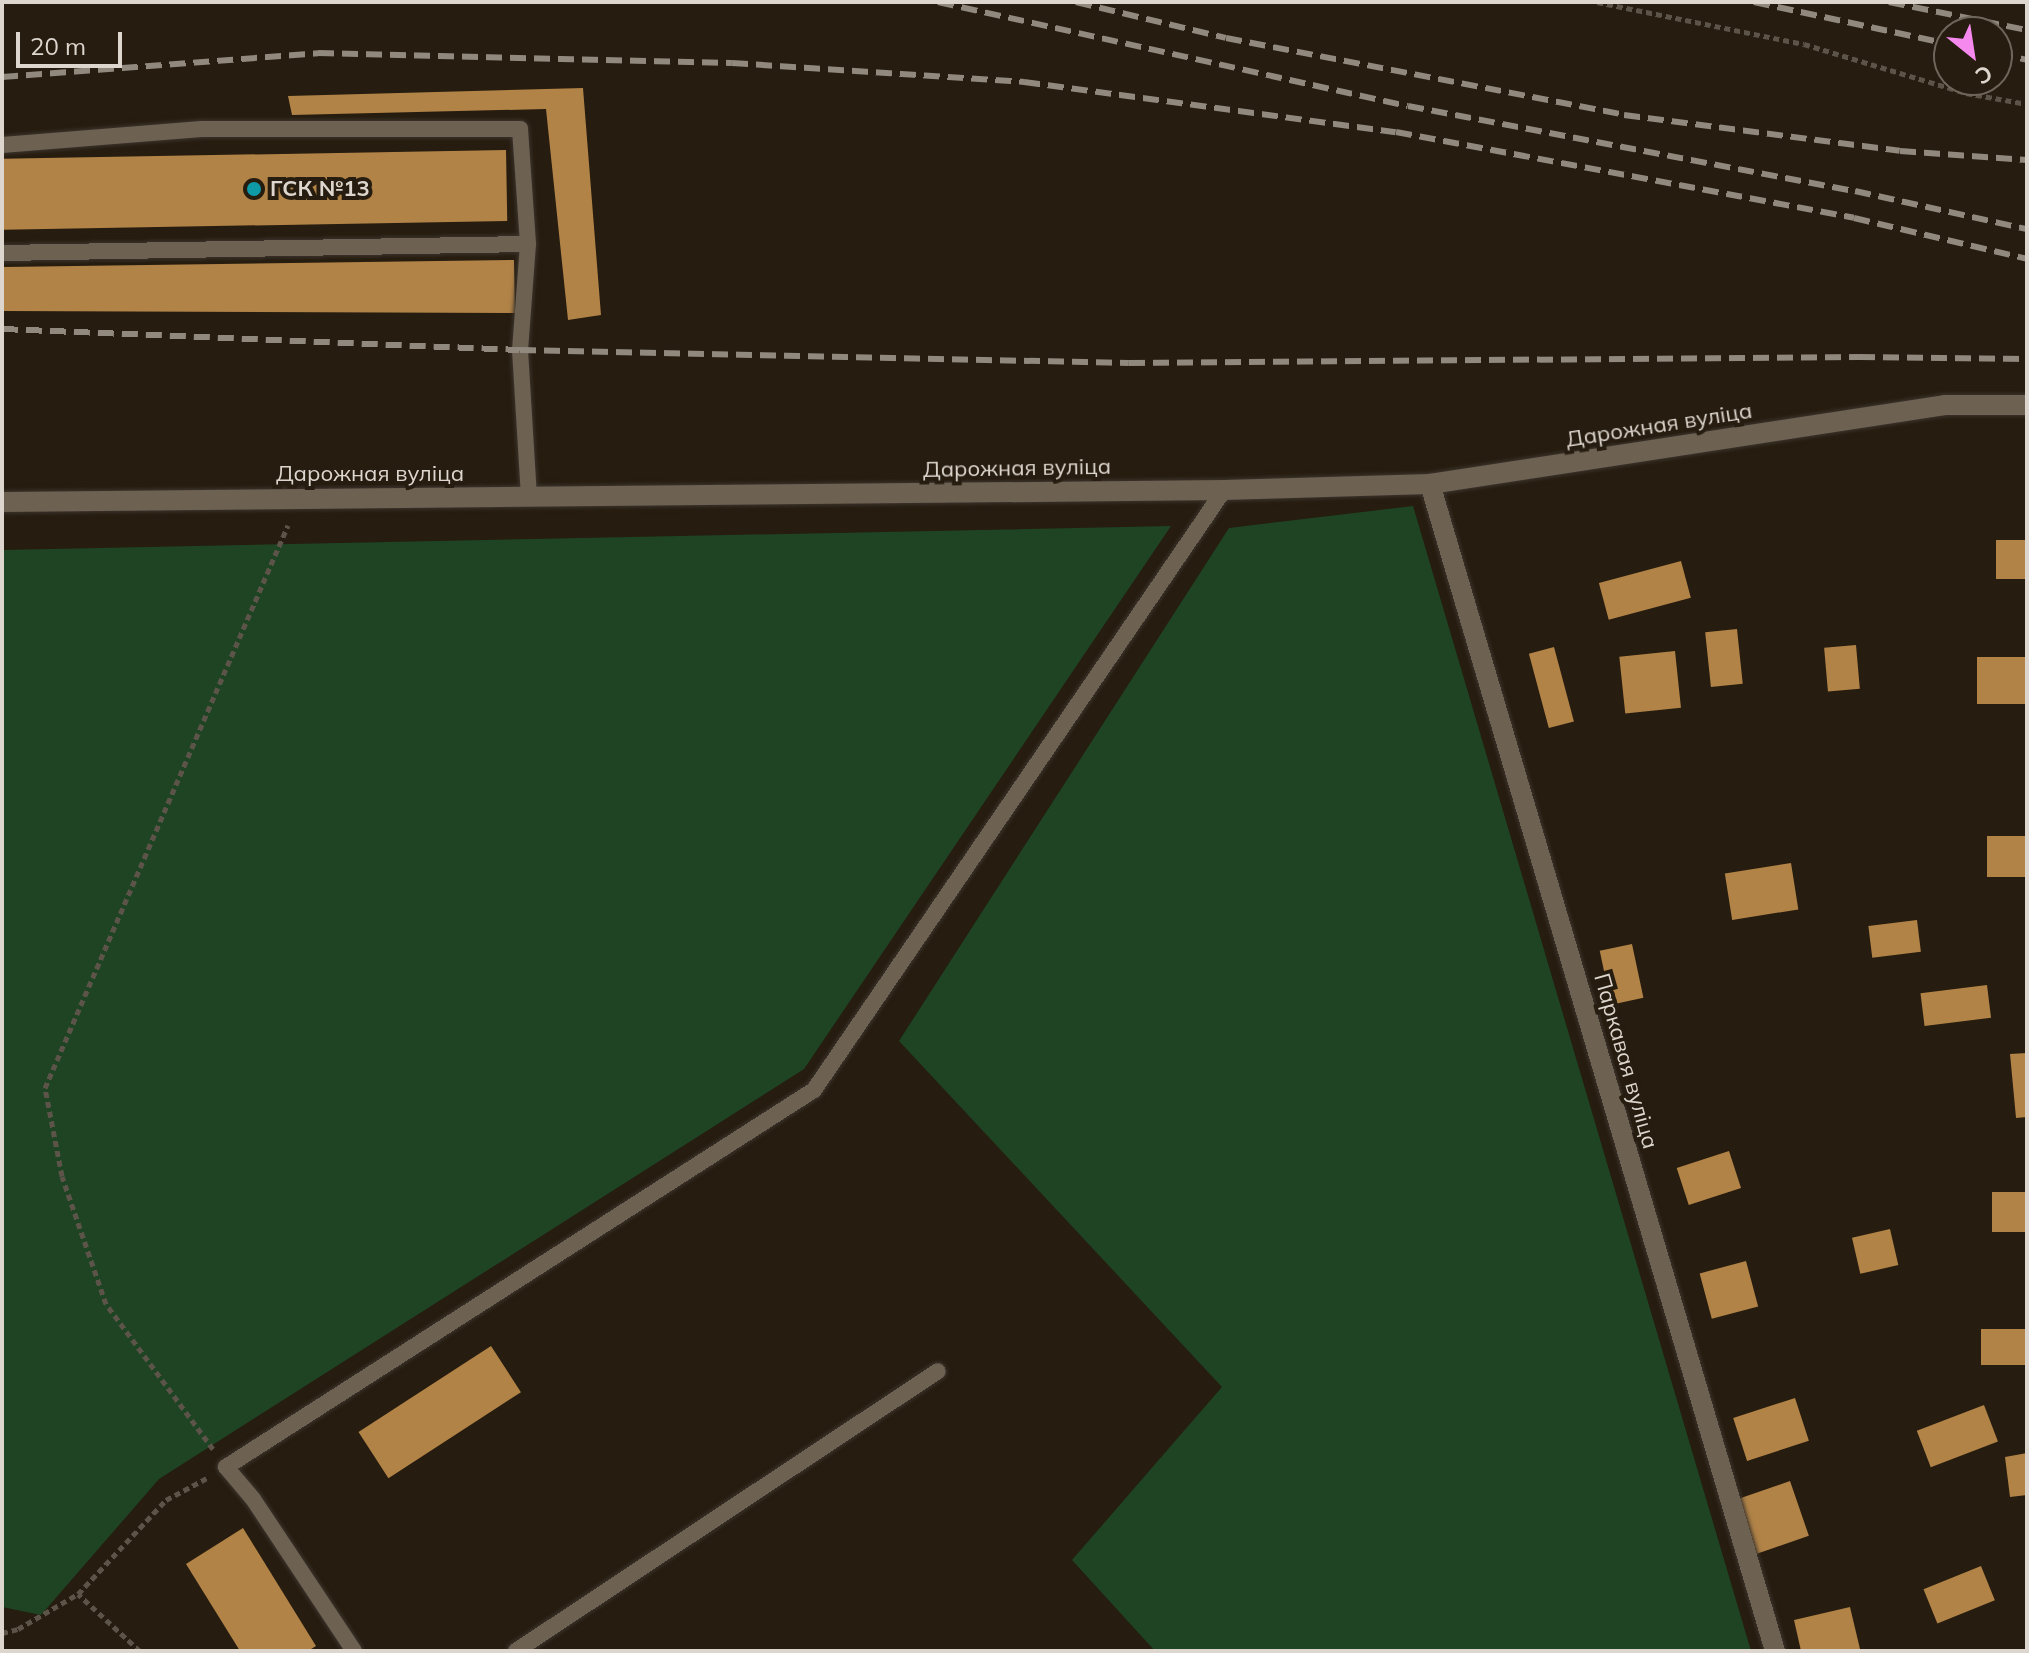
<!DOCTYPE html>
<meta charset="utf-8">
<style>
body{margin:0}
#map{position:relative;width:2029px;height:1653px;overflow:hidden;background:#261c0f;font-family:Mulish,sans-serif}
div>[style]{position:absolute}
.green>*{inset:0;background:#1e4424}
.building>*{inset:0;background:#b18347;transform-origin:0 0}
.path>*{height:5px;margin-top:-2.5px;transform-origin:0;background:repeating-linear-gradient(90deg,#5d5449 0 6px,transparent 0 10px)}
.roads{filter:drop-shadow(0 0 2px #3c342d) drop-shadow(0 0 2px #3c342d)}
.service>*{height:16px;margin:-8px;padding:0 8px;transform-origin:8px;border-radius:8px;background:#6d6152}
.minor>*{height:20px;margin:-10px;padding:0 10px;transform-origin:10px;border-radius:10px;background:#6d6152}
.tertiary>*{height:20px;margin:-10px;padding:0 10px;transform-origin:10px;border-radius:10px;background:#6d6152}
.rail>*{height:6px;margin-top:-3px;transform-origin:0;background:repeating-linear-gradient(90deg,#91887e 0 16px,transparent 0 24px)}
.dots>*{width:22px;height:22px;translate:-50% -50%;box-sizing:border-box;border:4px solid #261c0f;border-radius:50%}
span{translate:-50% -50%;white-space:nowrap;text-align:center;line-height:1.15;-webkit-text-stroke:8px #261c0f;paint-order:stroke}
.poi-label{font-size:22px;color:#ddd6ce;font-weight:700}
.left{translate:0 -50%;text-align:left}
.street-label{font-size:22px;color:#ddd6ce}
.frame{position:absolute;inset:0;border:4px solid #ddd6ce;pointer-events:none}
.north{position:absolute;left:1933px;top:16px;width:80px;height:80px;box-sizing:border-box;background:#261c0f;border:2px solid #6f665b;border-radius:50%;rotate:150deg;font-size:22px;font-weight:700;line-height:32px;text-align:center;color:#ddd6ce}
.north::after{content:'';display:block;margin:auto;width:28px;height:36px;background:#f689ee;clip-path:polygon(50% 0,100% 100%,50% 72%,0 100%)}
.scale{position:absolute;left:16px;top:32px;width:106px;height:36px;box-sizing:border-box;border:4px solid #ddd6ce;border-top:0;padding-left:10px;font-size:24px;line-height:28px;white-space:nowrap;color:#ddd6ce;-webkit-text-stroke:6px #261c0f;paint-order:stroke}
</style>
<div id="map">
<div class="green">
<div style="clip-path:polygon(1413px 506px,1751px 1651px,1155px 1651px,1072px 1560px,1222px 1387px,899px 1041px,1229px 528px)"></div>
<div style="clip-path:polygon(1171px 526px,804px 1069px,159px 1479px,41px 1615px,2px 1607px,2px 550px)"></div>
</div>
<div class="building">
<div style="clip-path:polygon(583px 88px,601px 315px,568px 320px,546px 109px,292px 115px,288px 96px)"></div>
<div style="left:506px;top:150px;width:71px;height:504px;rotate:89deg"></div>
<div style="clip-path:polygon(514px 260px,515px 313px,2px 311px,2px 267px)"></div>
<div style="left:2027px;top:540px;width:39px;height:31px;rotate:90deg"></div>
<div style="left:1681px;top:561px;width:38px;height:85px;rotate:75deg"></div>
<div style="left:1737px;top:629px;width:55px;height:32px;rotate:84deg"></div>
<div style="left:1856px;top:645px;width:44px;height:32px;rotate:85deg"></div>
<div style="left:1554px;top:647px;width:77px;height:26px;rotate:75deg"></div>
<div style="left:1675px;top:651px;width:57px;height:56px;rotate:84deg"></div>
<div style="left:2027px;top:657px;width:47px;height:50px;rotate:90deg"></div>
<div style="left:1987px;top:836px;width:40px;height:41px"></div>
<div style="left:1791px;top:863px;width:47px;height:67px;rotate:81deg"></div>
<div style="left:1917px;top:920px;width:32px;height:49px;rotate:83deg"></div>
<div style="left:1632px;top:944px;width:55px;height:33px;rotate:78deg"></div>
<div style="left:1987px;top:985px;width:33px;height:67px;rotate:83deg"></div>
<div style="clip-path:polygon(2027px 1053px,2027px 1117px,2016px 1118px,2010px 1054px)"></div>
<div style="left:1729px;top:1151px;width:39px;height:55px;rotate:72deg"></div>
<div style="left:1992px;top:1192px;width:35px;height:40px"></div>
<div style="left:1890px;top:1229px;width:37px;height:39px;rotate:77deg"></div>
<div style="left:1746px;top:1261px;width:47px;height:48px;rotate:75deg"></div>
<div style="left:2027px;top:1329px;width:36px;height:46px;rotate:90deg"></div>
<div style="left:491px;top:1346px;width:55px;height:158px;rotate:57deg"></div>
<div style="left:1795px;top:1398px;width:45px;height:65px;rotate:72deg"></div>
<div style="left:1984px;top:1405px;width:39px;height:72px;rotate:69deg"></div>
<div style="clip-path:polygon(2027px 1453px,2027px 1495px,2010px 1497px,2005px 1457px)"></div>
<div style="left:1790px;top:1481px;width:58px;height:55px;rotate:71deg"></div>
<div style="clip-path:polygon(243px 1528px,316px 1646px,308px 1651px,240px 1651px,186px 1564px)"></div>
<div style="left:1981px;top:1566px;width:37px;height:62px;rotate:68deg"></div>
<div style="clip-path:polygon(1850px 1607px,1860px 1649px,1801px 1651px,1794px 1620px)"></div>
</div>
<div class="path">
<div style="left:1597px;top:2px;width:211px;rotate:11.5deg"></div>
<div style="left:1804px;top:44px;width:169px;rotate:16.8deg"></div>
<div style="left:1966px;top:93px;width:62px;rotate:10.2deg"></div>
<div style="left:213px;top:1449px;width:180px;rotate:-126.4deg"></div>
<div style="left:106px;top:1304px;width:135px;rotate:-109deg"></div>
<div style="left:62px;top:1176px;width:90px;rotate:-100.9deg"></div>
<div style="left:45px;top:1088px;width:613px;rotate:-66.65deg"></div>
<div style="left:2px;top:1633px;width:16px;rotate:-14deg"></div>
<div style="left:18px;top:1629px;width:69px;rotate:-30.3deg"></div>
<div style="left:140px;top:1651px;width:84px;rotate:-137.4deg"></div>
<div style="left:78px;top:1594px;width:129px;rotate:-46.9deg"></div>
<div style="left:166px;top:1500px;width:47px;rotate:-28.2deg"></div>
</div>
<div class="roads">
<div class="service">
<div style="left:2px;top:145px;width:200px;rotate:-4.6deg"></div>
<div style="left:201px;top:129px;width:319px"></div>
<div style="left:520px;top:129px;width:115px;rotate:86deg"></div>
<div style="left:2px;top:253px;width:526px;rotate:-0.98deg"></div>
<div style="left:528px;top:244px;width:106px;rotate:94.3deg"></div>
<div style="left:520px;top:350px;width:148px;rotate:86.5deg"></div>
<div style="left:354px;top:1651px;width:182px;rotate:-123.6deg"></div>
<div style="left:253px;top:1499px;width:42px;rotate:-130.2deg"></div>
<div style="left:226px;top:1467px;width:698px;rotate:-32.67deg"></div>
<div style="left:814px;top:1090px;width:727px;rotate:-55.65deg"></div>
<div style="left:516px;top:1651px;width:506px;rotate:-33.56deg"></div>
</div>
<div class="minor">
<div style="left:2px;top:502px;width:1222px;rotate:-0.56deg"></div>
<div style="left:1224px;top:490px;width:206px;rotate:-1.7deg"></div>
</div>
<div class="tertiary">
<div style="left:1775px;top:1651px;width:1217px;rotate:-106.47deg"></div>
<div style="left:1430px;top:484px;width:521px;rotate:-8.72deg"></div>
<div style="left:1945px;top:405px;width:82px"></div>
</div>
</div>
<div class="rail">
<div style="left:938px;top:2px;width:481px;rotate:12.5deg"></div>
<div style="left:1408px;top:106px;width:455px;rotate:10.8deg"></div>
<div style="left:1855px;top:191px;width:176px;rotate:12.5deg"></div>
<div style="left:1076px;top:2px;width:154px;rotate:13.5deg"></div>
<div style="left:1226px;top:38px;width:405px;rotate:10.9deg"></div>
<div style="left:1624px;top:115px;width:278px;rotate:7.4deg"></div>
<div style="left:1900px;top:151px;width:127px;rotate:4.1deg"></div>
<div style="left:1754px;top:2px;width:199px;rotate:12.2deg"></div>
<div style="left:1889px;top:2px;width:141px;rotate:11.5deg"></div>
<div style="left:1997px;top:54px;width:31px;rotate:11deg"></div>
<div style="left:2px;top:77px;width:317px;rotate:-4.3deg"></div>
<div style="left:318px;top:53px;width:414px;rotate:1.4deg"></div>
<div style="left:732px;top:63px;width:293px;rotate:3.7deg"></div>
<div style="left:1024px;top:82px;width:375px;rotate:7.7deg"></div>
<div style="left:1396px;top:132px;width:466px;rotate:10.6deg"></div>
<div style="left:1854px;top:218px;width:178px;rotate:13.3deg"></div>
<div style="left:2px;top:329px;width:518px;rotate:2.32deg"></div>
<div style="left:520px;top:350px;width:609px;rotate:1.22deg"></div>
<div style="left:1129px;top:363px;width:730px;rotate:-0.47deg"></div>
<div style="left:1859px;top:357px;width:168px;rotate:0.7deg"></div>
</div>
<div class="dots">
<div style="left:254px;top:189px;background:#0f9aa8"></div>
</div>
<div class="poi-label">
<span class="left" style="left:270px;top:189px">ГСК №13</span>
</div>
<div class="street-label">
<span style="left:1659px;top:425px;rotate:-9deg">Дарожная вуліца</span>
<span style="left:1017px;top:468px;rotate:-1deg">Дарожная вуліца</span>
<span style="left:370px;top:474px">Дарожная вуліца</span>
<span style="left:1626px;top:1061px;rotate:74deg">Паркавая вуліца</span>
</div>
<div class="frame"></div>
<div class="north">С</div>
<div class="scale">20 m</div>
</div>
